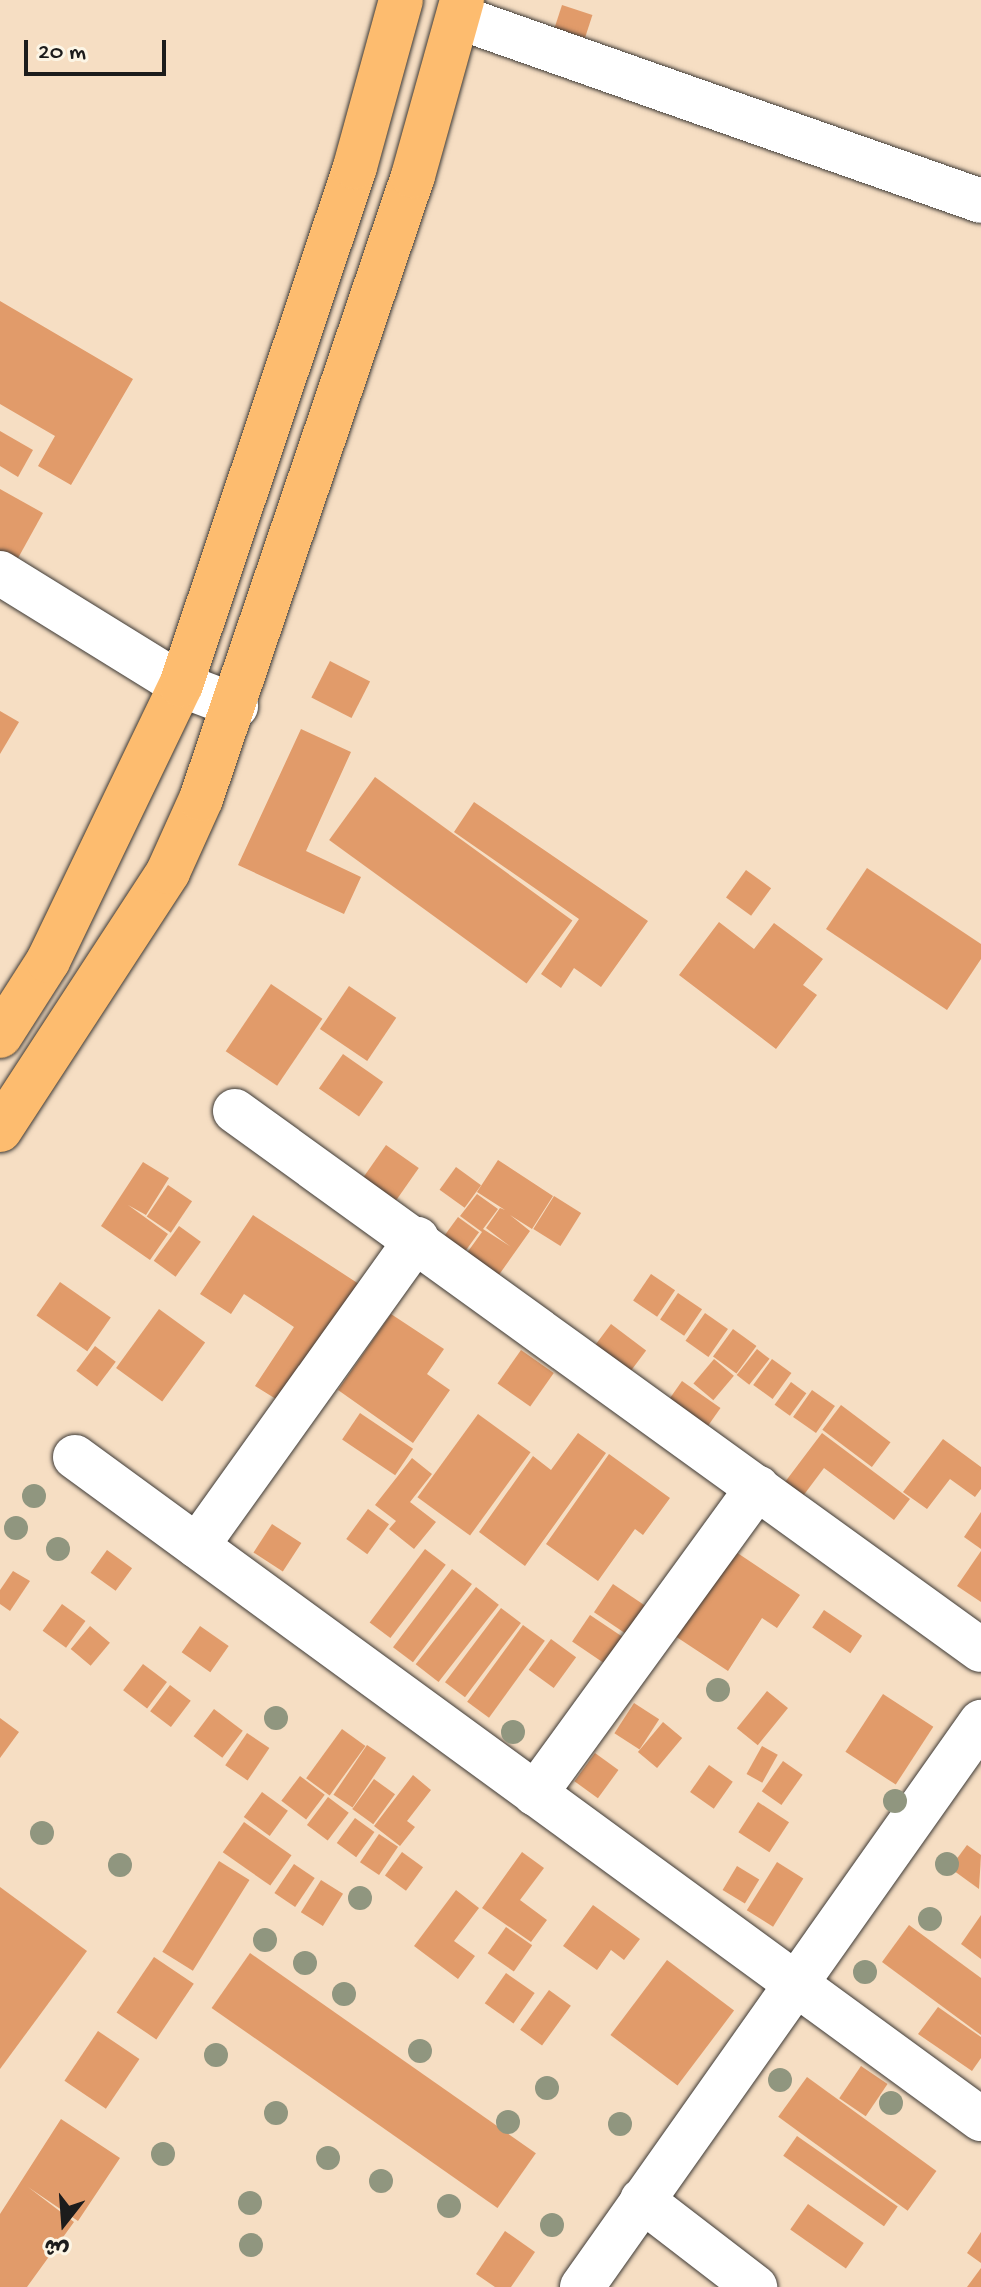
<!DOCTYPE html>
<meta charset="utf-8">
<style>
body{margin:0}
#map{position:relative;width:981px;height:2287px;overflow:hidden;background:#f6dec3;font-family:"Gochi Hand","Playpen Sans Arabic",sans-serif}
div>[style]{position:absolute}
.building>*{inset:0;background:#e19b6a;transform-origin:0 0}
.roads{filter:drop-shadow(0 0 2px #3d3935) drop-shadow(0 0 2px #3d3935)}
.minor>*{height:44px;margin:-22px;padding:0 22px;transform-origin:22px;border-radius:22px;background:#fff}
.major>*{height:44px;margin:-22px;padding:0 22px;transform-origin:22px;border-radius:22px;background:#fdbc6f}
.trees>*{width:24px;height:24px;margin:-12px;border-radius:50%;background:#90967f}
span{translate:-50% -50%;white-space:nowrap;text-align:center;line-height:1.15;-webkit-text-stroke:6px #fcf5e5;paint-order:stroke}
.north{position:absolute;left:24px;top:2183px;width:80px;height:80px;-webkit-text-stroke:6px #fcf5e5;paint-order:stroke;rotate:197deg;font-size:22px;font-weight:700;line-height:32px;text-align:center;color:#1c1c1c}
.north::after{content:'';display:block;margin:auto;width:28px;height:36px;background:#1c1c1c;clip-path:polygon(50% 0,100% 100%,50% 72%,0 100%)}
.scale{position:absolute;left:24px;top:40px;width:142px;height:36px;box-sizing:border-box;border:4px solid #1c1c1c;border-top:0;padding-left:10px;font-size:24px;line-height:28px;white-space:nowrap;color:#1c1c1c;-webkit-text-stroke:6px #fcf5e5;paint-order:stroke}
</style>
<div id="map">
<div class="building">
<div style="left:562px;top:5px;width:32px;height:24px;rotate:18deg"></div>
<div style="clip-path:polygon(0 301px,133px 379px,71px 485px,38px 466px,55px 436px,0 404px)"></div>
<div style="clip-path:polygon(0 431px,33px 450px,18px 477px,0 466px)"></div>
<div style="clip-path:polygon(0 489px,43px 513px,12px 569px,0 563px)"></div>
<div style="left:330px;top:661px;width:45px;height:41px;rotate:27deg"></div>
<div style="clip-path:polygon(0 711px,19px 722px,0 754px)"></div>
<div style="clip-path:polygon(301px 729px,351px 752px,306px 851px,361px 877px,344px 914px,238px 865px)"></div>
<div style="left:375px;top:777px;width:244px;height:78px;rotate:36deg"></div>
<div style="clip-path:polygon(474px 802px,648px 921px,601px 987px,574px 968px,561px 988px,541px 974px,579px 919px,454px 832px)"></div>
<div style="clip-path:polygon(867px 868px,981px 944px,981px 959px,947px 1010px,826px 929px)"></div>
<div style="left:746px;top:870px;width:31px;height:34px;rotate:36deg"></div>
<div style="clip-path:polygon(719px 922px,754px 949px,774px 923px,823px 959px,803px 985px,817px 995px,776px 1049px,679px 975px)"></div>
<div style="left:271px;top:984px;width:62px;height:81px;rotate:34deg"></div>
<div style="left:349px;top:986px;width:57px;height:52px;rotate:34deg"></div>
<div style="left:343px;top:1054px;width:49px;height:42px;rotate:35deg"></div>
<div style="left:386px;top:1145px;width:40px;height:43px;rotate:35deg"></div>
<div style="clip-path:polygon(498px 1160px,553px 1196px,532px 1229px,510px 1215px,530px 1231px,496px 1279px,464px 1257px,482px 1232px,460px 1216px,477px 1194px,498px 1209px,483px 1229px,511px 1247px,486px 1228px,500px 1208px,505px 1210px,477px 1192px)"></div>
<div style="clip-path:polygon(143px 1162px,169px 1178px,146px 1215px,128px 1205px,168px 1234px,150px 1260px,101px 1226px)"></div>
<div style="left:456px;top:1167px;width:31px;height:28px;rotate:36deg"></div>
<div style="left:168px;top:1185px;width:29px;height:38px;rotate:34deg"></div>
<div style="left:554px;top:1196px;width:32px;height:39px;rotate:32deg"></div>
<div style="clip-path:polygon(253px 1215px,362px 1286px,284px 1404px,255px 1386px,294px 1327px,244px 1294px,231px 1314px,200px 1294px)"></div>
<div style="left:458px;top:1217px;width:26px;height:26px;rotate:36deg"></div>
<div style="left:179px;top:1226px;width:27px;height:43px;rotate:36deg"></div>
<div style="left:651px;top:1274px;width:29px;height:32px;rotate:34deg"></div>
<div style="left:60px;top:1282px;width:62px;height:41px;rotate:35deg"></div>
<div style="left:678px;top:1293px;width:29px;height:32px;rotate:34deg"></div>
<div style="left:159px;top:1309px;width:57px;height:73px;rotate:36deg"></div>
<div style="left:705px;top:1313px;width:28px;height:34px;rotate:35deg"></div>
<div style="clip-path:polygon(391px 1314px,444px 1349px,427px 1374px,450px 1390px,413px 1443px,338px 1390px)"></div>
<div style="left:611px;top:1324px;width:44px;height:29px;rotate:37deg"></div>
<div style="left:733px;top:1329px;width:29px;height:34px;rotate:36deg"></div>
<div style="left:95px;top:1346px;width:26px;height:31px;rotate:37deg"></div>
<div style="left:757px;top:1349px;width:16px;height:33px;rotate:38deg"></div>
<div style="left:521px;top:1350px;width:40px;height:41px;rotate:35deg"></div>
<div style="left:714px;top:1359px;width:26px;height:32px;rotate:40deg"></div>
<div style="left:772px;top:1359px;width:24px;height:32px;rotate:36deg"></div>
<div style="left:682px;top:1381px;width:47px;height:26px;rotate:35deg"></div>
<div style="left:791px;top:1382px;width:19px;height:28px;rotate:36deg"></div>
<div style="left:812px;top:1390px;width:28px;height:33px;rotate:35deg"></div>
<div style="left:841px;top:1405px;width:62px;height:31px;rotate:37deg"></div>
<div style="left:360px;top:1413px;width:64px;height:32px;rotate:34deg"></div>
<div style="left:478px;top:1414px;width:65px;height:103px;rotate:36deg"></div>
<div style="clip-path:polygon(578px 1433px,606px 1453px,525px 1566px,479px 1532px,533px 1456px,551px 1470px)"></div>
<div style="clip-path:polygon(822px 1433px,910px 1499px,894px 1520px,824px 1468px,803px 1496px,785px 1482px)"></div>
<div style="clip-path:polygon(943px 1439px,981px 1467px,981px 1489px,975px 1497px,950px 1479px,927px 1509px,903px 1492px)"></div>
<div style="clip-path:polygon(609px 1454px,670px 1498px,643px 1535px,635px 1529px,598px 1581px,546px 1544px)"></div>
<div style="clip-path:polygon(412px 1458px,432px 1474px,410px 1502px,436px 1522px,414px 1549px,389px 1529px,396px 1521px,375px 1505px)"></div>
<div style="left:368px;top:1509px;width:26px;height:37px;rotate:36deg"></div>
<div style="clip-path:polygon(981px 1512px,981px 1549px,964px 1537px)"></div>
<div style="left:272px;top:1524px;width:35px;height:34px;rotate:33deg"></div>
<div style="left:425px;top:1549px;width:26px;height:92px;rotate:37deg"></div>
<div style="left:107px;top:1550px;width:31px;height:28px;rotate:36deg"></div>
<div style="clip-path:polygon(733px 1550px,800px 1595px,777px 1628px,762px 1618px,728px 1671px,675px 1636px)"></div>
<div style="clip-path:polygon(981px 1551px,981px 1602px,957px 1586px)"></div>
<div style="left:452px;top:1569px;width:25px;height:98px;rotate:37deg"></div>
<div style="clip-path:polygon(13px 1571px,30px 1581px,10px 1611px,0 1604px,0 1590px)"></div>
<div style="left:613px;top:1584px;width:43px;height:34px;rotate:34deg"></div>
<div style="left:476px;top:1587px;width:29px;height:98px;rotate:38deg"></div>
<div style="left:62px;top:1604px;width:29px;height:33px;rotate:36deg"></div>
<div style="left:501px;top:1608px;width:25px;height:93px;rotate:37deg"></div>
<div style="left:824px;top:1610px;width:46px;height:21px;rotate:34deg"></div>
<div style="left:590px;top:1615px;width:40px;height:32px;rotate:34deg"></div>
<div style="left:523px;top:1625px;width:27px;height:95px;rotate:36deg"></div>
<div style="left:90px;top:1626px;width:26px;height:30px;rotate:40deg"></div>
<div style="left:200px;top:1626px;width:35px;height:32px;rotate:35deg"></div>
<div style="left:551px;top:1639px;width:31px;height:38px;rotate:36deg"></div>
<div style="left:143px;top:1664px;width:30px;height:33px;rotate:37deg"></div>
<div style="left:170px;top:1685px;width:26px;height:33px;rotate:37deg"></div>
<div style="left:767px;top:1691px;width:27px;height:48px;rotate:39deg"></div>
<div style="left:883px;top:1694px;width:60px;height:69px;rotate:33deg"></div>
<div style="left:634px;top:1703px;width:30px;height:36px;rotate:33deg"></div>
<div style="left:214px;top:1709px;width:36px;height:34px;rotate:37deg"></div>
<div style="clip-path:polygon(0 1718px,19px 1732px,0 1758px)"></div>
<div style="left:663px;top:1722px;width:25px;height:39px;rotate:40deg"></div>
<div style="left:342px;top:1729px;width:29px;height:61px;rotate:36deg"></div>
<div style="left:247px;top:1733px;width:27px;height:39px;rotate:34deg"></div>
<div style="left:367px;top:1745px;width:23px;height:60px;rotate:34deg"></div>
<div style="left:762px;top:1746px;width:18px;height:32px;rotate:29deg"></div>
<div style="left:595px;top:1753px;width:29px;height:35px;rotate:36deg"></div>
<div style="left:783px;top:1761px;width:24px;height:37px;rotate:35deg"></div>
<div style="left:709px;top:1765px;width:29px;height:33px;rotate:35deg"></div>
<div style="clip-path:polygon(413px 1775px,431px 1790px,407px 1821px,415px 1827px,400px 1846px,374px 1826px)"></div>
<div style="left:300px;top:1776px;width:31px;height:31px;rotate:37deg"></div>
<div style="left:374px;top:1779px;width:26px;height:37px;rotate:36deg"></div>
<div style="left:262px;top:1792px;width:32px;height:31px;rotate:36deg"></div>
<div style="left:328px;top:1797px;width:26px;height:35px;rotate:37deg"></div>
<div style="left:758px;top:1802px;width:37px;height:36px;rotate:33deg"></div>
<div style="left:355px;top:1818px;width:24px;height:31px;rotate:36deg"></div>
<div style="left:244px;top:1822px;width:58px;height:37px;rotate:35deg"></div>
<div style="left:379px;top:1834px;width:23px;height:34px;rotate:34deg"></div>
<div style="clip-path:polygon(967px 1845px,981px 1855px,979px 1889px,950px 1868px)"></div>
<div style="left:402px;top:1852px;width:26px;height:29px;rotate:36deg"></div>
<div style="clip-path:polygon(522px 1852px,544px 1868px,520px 1900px,547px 1920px,531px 1942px,482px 1908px)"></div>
<div style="left:219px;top:1861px;width:36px;height:107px;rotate:32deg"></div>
<div style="left:777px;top:1862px;width:31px;height:57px;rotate:32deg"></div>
<div style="left:294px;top:1864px;width:25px;height:35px;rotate:34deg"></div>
<div style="left:737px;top:1866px;width:26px;height:28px;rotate:31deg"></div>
<div style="left:321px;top:1880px;width:26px;height:38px;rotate:32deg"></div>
<div style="clip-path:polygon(0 1887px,87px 1951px,0 2069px)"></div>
<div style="clip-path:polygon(456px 1890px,479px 1908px,454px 1941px,475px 1956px,458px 1979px,414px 1946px)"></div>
<div style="clip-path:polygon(593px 1905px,640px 1939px,624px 1960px,611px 1950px,597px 1970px,563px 1946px)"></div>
<div style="clip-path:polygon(981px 1915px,981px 1959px,961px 1944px)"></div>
<div style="clip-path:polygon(909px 1925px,981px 1978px,981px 2035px,882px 1962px)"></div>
<div style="left:506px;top:1927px;width:32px;height:32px;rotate:35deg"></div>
<div style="left:250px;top:1953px;width:349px;height:67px;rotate:35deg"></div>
<div style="left:154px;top:1957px;width:48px;height:67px;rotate:34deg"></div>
<div style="left:667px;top:1960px;width:84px;height:94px;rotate:37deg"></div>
<div style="left:506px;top:1973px;width:35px;height:37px;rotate:35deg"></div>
<div style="left:549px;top:1990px;width:27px;height:49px;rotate:36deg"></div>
<div style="clip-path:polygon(938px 2007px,981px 2037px,981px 2058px,972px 2071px,918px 2034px)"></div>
<div style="left:98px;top:2031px;width:50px;height:60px;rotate:34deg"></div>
<div style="left:861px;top:2066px;width:32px;height:39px;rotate:34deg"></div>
<div style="left:807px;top:2077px;width:160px;height:49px;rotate:36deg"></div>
<div style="clip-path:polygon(61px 2119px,120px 2158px,78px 2221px,28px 2187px,74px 2222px,27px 2287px,0 2287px,0 2214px)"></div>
<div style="left:797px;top:2136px;width:123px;height:24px;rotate:35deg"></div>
<div style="left:808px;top:2204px;width:68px;height:31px;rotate:35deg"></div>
<div style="clip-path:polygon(505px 2231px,535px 2252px,511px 2287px,495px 2287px,476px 2274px)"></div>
<div style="clip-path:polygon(981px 2232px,981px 2263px,967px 2253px)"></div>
<div style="clip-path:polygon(981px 2268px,981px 2287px,967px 2287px)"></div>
</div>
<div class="roads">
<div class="minor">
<div style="left:458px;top:17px;width:554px;rotate:19.38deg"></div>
<div style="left:0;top:573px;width:213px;rotate:31.7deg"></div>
<div style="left:181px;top:685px;width:59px;rotate:20.9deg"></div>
<div style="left:235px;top:1111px;width:920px;rotate:35.85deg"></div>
<div style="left:75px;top:1457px;width:1122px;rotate:36.16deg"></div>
<div style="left:197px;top:1546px;width:378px;rotate:-54.4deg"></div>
<div style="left:535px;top:1794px;width:379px;rotate:-54deg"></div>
<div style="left:642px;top:2200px;width:143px;rotate:37.6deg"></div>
<div style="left:582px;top:2287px;width:692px;rotate:-54.77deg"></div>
</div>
<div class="major">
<div style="left:0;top:1036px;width:89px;rotate:-57.4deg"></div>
<div style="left:48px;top:961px;width:306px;rotate:-64.3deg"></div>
<div style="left:181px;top:685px;width:546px;rotate:-71.43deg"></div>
<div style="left:355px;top:167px;width:173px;rotate:-74.6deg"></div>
<div style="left:0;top:1130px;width:308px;rotate:-56.9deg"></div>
<div style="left:168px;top:872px;width:80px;rotate:-65.7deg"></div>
<div style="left:201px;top:799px;width:658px;rotate:-71.21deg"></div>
<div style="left:413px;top:176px;width:183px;rotate:-74.4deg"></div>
</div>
</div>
<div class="trees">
<div style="left:34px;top:1496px"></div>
<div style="left:16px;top:1528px"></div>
<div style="left:58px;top:1549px"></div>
<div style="left:718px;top:1690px"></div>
<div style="left:276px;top:1718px"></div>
<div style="left:513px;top:1732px"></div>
<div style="left:895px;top:1801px"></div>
<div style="left:42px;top:1833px"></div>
<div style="left:947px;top:1864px"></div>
<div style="left:120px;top:1865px"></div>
<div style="left:360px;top:1898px"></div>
<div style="left:930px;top:1919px"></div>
<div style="left:265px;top:1940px"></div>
<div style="left:305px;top:1963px"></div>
<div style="left:865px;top:1972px"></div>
<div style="left:344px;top:1994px"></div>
<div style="left:420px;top:2051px"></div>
<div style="left:216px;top:2055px"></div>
<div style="left:780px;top:2080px"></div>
<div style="left:547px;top:2088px"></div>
<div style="left:891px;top:2103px"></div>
<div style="left:276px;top:2113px"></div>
<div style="left:508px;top:2122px"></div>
<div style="left:620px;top:2124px"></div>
<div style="left:163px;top:2154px"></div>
<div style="left:328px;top:2158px"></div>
<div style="left:381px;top:2181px"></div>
<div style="left:250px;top:2203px"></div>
<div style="left:449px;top:2206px"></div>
<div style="left:552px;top:2225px"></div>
<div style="left:251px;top:2245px"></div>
</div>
<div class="north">ش</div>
<div class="scale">20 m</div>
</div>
